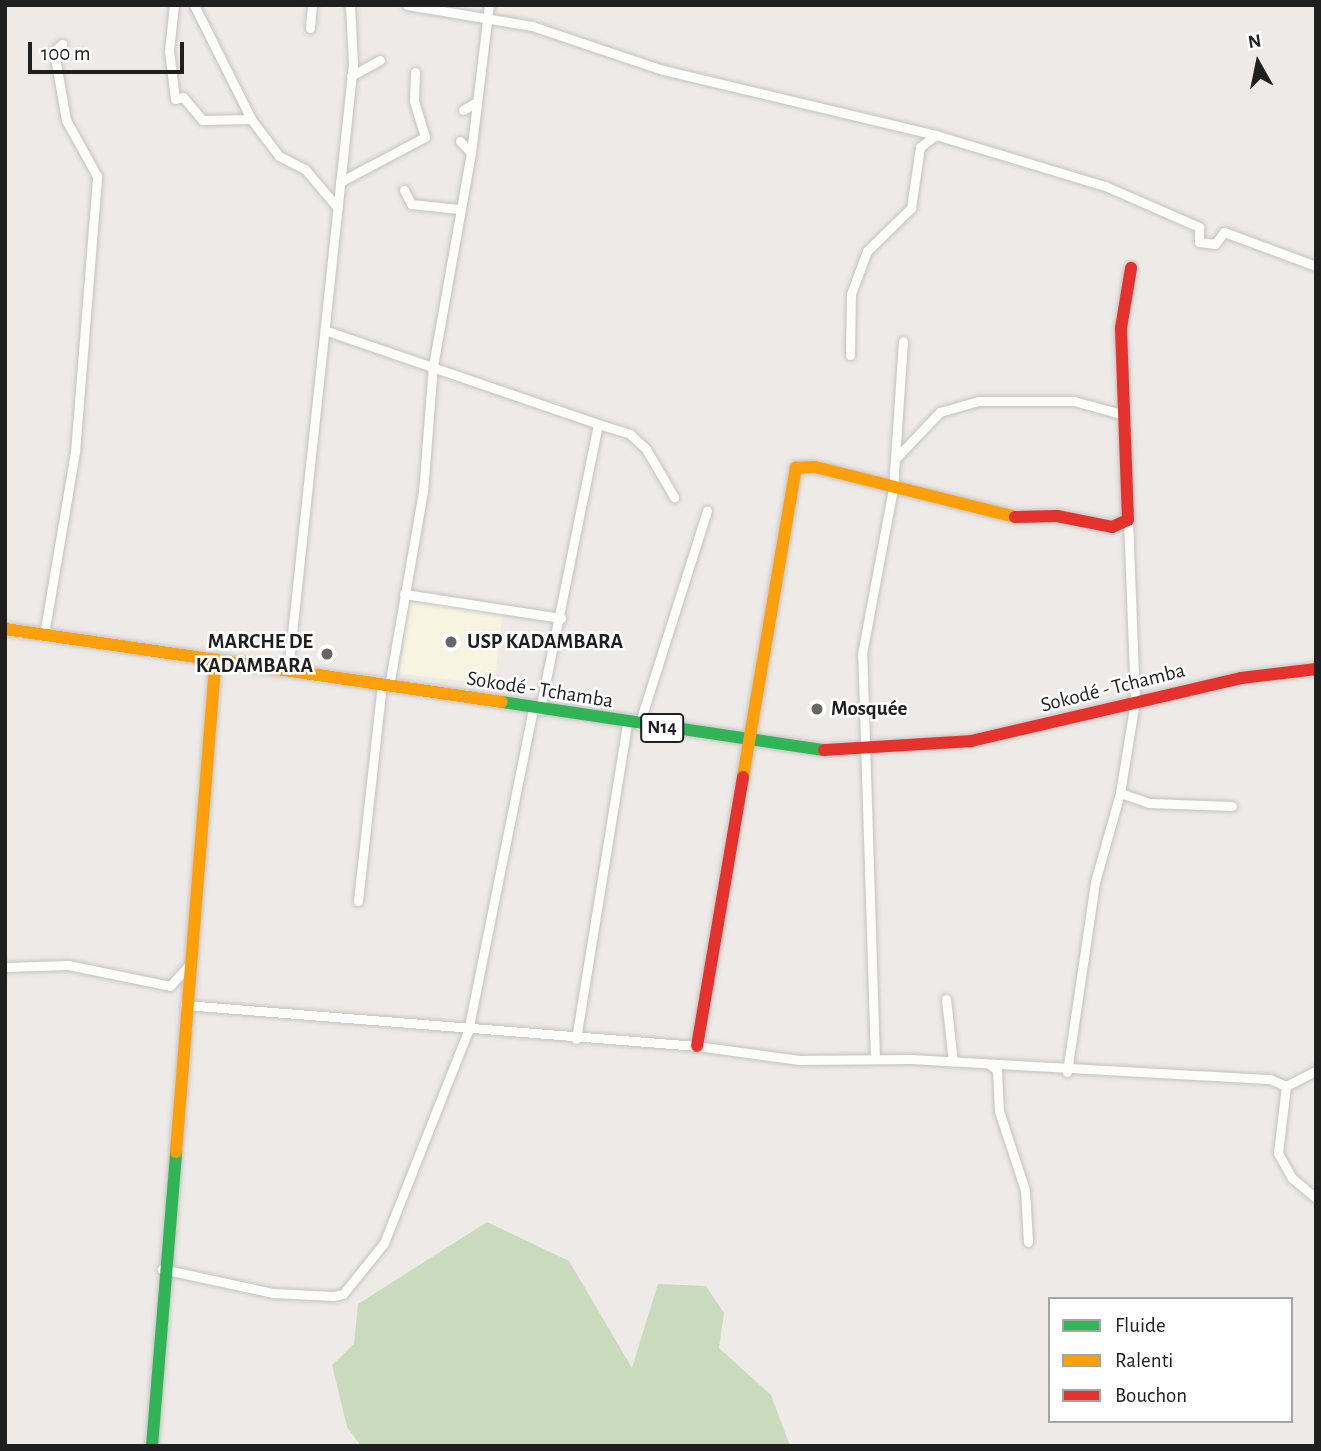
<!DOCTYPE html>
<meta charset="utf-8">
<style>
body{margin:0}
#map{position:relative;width:1321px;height:1451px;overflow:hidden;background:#edeae7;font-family:"Alegreya Sans",sans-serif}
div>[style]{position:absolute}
.education>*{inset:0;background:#f7f4e2;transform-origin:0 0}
.forest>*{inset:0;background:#cadbbd}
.roads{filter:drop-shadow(0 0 2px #c4c3c2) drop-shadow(0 0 2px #c4c3c2)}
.street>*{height:9px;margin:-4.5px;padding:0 4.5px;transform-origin:4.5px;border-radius:4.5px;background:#fcfcfb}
.fast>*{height:12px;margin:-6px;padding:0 6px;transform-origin:6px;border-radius:6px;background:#30b455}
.slow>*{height:12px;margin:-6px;padding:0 6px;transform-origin:6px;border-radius:6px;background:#ff9f0a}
.jam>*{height:12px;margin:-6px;padding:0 6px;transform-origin:6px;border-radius:6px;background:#e5322d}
.dots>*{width:19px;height:19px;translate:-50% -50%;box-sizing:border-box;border:4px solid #fff;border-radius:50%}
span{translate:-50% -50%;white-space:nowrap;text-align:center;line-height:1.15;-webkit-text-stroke:5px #fff;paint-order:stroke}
.shield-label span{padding:2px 5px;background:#fff;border:2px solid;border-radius:5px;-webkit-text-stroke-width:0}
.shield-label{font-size:19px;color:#1f1f1f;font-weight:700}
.poi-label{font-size:21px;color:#1f1f1f;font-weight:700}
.right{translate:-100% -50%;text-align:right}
.left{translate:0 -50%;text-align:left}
.street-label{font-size:21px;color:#1f1f1f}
.frame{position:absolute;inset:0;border:7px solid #1f1f1f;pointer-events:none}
.legend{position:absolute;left:1048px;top:1297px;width:245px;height:126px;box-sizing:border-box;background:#fff;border:2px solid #a5a5a5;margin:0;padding:9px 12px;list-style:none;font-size:21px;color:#1f1f1f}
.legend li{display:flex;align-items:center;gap:14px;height:35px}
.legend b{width:35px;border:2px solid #a5a5a5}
.north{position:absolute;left:1223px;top:28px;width:70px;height:70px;-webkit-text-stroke:5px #fff;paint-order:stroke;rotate:351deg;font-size:19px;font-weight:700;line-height:28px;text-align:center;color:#1f1f1f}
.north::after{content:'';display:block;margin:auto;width:24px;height:32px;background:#1f1f1f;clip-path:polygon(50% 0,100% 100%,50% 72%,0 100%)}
.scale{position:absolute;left:28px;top:42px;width:156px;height:32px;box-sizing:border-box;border:4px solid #1f1f1f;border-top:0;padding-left:9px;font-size:21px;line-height:24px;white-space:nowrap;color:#1f1f1f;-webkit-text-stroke:5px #fff;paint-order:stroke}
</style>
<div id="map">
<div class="education">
<div style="left:409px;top:599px;width:95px;height:75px;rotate:7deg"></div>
</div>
<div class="forest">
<div style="clip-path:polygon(487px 1222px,569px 1261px,632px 1368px,658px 1284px,706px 1286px,724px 1313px,719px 1348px,771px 1395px,790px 1446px,361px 1446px,347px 1427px,332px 1365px,354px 1344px,358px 1304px)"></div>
</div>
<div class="roads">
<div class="street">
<div style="left:174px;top:5px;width:45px;rotate:96.3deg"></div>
<div style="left:169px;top:50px;width:49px;rotate:83deg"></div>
<div style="left:175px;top:99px;width:8px;rotate:-14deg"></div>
<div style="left:183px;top:97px;width:30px;rotate:50deg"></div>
<div style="left:202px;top:120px;width:49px;rotate:-1.2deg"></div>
<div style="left:251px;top:119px;width:46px;rotate:52.9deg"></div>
<div style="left:279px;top:156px;width:29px;rotate:27deg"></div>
<div style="left:305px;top:169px;width:50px;rotate:49.9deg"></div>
<div style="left:194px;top:5px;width:127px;rotate:63.4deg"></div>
<div style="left:407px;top:5px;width:127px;rotate:9.5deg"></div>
<div style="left:532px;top:26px;width:138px;rotate:18.6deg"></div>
<div style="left:663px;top:70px;width:281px;rotate:13.4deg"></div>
<div style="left:936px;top:135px;width:177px;rotate:16.8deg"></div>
<div style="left:1105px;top:186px;width:103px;rotate:23.6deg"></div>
<div style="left:1199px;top:227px;width:15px;rotate:90deg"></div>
<div style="left:1199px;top:242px;width:16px;rotate:7deg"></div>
<div style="left:1215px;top:244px;width:15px;rotate:-53deg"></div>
<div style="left:1224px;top:232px;width:98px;rotate:20.3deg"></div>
<div style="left:310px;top:28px;width:23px;rotate:-85deg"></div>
<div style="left:351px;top:76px;width:33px;rotate:-29deg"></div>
<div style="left:463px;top:110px;width:16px;rotate:-30deg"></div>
<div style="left:460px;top:141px;width:16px;rotate:47deg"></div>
<div style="left:340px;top:182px;width:96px;rotate:-27.9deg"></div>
<div style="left:425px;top:137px;width:38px;rotate:-107deg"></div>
<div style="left:414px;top:101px;width:29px;rotate:-88deg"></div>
<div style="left:404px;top:190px;width:16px;rotate:63deg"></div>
<div style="left:411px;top:204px;width:48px;rotate:5.9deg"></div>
<div style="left:327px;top:331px;width:287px;rotate:18.9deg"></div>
<div style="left:598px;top:424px;width:292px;rotate:101.5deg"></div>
<div style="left:850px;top:355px;width:61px;rotate:-89.1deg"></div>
<div style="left:851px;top:294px;width:46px;rotate:-69.6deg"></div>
<div style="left:867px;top:251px;width:62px;rotate:-44.3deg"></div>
<div style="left:911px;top:208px;width:62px;rotate:-81.6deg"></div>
<div style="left:920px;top:147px;width:20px;rotate:-37deg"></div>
<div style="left:598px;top:424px;width:34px;rotate:17deg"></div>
<div style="left:630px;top:434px;width:22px;rotate:43deg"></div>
<div style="left:646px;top:449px;width:56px;rotate:59.7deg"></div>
<div style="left:896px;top:458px;width:64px;rotate:-46.3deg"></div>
<div style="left:940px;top:412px;width:40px;rotate:-16deg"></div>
<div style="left:978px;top:401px;width:96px"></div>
<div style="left:1074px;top:401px;width:53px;rotate:15.4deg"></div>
<div style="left:404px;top:594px;width:159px;rotate:8.7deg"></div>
<div style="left:44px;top:635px;width:186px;rotate:-80.4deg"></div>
<div style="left:75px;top:452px;width:277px;rotate:-85.4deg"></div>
<div style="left:97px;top:176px;width:64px;rotate:-119deg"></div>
<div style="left:66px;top:120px;width:70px;rotate:-99.9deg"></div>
<div style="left:54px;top:51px;width:11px;rotate:-41deg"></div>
<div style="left:288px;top:671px;width:610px;rotate:-83.89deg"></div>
<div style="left:353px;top:64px;width:59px;rotate:-92.9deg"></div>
<div style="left:389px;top:686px;width:197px;rotate:-80.1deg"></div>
<div style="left:423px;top:492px;width:126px;rotate:-85.5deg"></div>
<div style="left:433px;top:366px;width:216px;rotate:-79.9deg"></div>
<div style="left:471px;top:153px;width:149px;rotate:-83.1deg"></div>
<div style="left:639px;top:725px;width:225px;rotate:-72.4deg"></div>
<div style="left:1120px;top:793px;width:31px;rotate:19deg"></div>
<div style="left:1149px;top:803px;width:83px;rotate:2.1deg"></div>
<div style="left:358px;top:901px;width:217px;rotate:-83.7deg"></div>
<div style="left:5px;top:967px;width:63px;rotate:-1.8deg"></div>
<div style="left:68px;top:965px;width:104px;rotate:11.6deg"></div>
<div style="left:170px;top:986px;width:31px;rotate:-48deg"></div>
<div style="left:946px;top:999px;width:63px;rotate:83.7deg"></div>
<div style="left:185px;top:1005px;width:514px;rotate:4.58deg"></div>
<div style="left:697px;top:1046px;width:103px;rotate:7.8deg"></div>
<div style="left:799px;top:1060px;width:111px;rotate:-0.5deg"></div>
<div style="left:910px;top:1059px;width:361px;rotate:3.2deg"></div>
<div style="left:1270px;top:1079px;width:17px;rotate:24deg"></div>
<div style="left:1286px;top:1086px;width:34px;rotate:-27deg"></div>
<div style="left:576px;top:1039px;width:320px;rotate:-80.8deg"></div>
<div style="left:875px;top:1059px;width:405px;rotate:-91.8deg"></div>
<div style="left:862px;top:654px;width:169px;rotate:-79.4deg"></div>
<div style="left:893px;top:488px;width:147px;rotate:-86.1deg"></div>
<div style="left:989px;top:1064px;width:10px;rotate:37deg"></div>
<div style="left:997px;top:1070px;width:41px;rotate:87.2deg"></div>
<div style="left:999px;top:1111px;width:83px;rotate:71.8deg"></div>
<div style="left:1025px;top:1190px;width:52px;rotate:86.7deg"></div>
<div style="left:1067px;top:1072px;width:192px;rotate:-81.6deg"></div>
<div style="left:1095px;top:882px;width:92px;rotate:-74.3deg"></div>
<div style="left:1120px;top:793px;width:93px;rotate:-80.7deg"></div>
<div style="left:1135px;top:701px;width:181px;rotate:-92.2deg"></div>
<div style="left:1286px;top:1086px;width:67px;rotate:96.8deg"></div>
<div style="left:1278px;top:1153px;width:29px;rotate:61deg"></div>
<div style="left:1292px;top:1178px;width:31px;rotate:40deg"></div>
<div style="left:162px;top:1269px;width:114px;rotate:12.2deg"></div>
<div style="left:273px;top:1293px;width:60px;rotate:2.9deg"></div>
<div style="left:333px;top:1296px;width:10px;rotate:-11deg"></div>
<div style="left:343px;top:1294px;width:65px;rotate:-51.2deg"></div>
<div style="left:384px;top:1243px;width:228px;rotate:-68.4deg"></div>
<div style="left:468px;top:1031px;width:328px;rotate:-78.6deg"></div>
</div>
<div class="fast">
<div style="left:502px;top:702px;width:326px;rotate:8.5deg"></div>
<div style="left:152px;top:1446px;width:295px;rotate:-85.3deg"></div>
</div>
<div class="slow">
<div style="left:5px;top:629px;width:502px;rotate:8.36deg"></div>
<div style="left:743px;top:777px;width:314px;rotate:-80.3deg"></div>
<div style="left:796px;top:468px;width:19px;rotate:-3deg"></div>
<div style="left:815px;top:467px;width:206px;rotate:14deg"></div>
<div style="left:176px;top:1152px;width:494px;rotate:-85.4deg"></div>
</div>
<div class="jam">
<div style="left:1015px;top:517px;width:42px;rotate:-1.4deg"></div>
<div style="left:1057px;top:516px;width:56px;rotate:11.3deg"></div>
<div style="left:1112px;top:527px;width:17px;rotate:-24deg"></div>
<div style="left:1128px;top:520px;width:192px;rotate:-92.1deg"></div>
<div style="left:1121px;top:328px;width:61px;rotate:-80.5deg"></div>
<div style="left:824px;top:750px;width:147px;rotate:-3.5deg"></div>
<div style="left:971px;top:741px;width:277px;rotate:-13.1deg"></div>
<div style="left:1241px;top:678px;width:76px;rotate:-6.8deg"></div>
<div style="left:697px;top:1046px;width:273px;rotate:-80.3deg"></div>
</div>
</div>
<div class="dots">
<div style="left:451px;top:642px;background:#676665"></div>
<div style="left:327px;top:654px;background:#676665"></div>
<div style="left:817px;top:709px;background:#676665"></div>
</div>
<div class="shield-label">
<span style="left:662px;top:728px">N14</span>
</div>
<div class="poi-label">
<span class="right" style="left:313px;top:654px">MARCHE DE<br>KADAMBARA</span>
<span class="left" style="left:467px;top:642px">USP KADAMBARA</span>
<span class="left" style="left:831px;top:709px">Mosquée</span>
</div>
<div class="street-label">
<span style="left:1113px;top:688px;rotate:-14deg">Sokodé - Tchamba</span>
<span style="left:540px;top:690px;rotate:9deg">Sokodé - Tchamba</span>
</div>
<div class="frame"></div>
<ul class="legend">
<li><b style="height:9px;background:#30b455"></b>Fluide</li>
<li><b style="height:9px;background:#ff9f0a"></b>Ralenti</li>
<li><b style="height:9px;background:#e5322d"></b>Bouchon</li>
</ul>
<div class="north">N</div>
<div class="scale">100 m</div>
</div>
